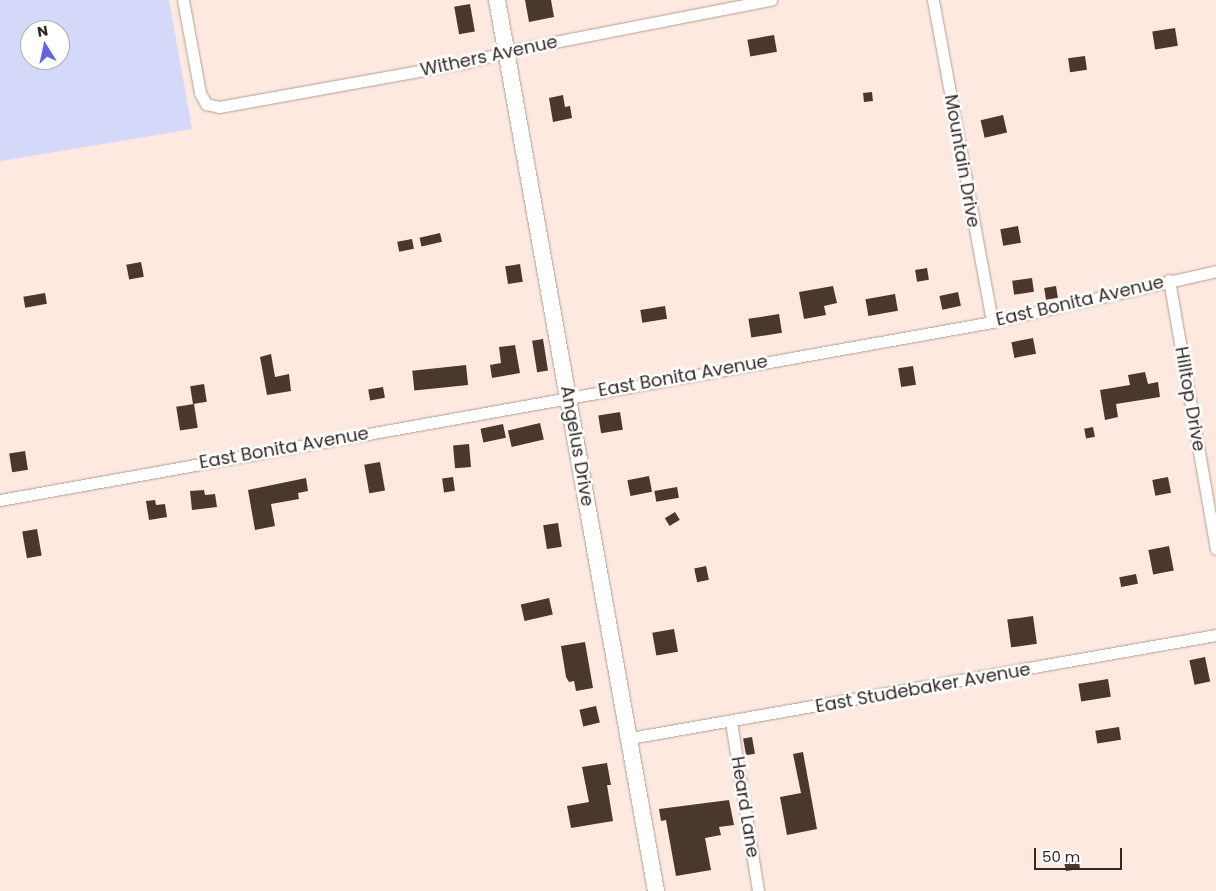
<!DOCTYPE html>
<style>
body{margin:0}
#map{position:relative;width:1216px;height:891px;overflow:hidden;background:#fde9e0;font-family:Poppins,sans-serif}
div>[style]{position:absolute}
.green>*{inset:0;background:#d4d9f9}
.building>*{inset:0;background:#4a372d;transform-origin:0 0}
.roads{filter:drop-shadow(0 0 1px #b59d92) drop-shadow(0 0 1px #b59d92)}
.street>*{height:11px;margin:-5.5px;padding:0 5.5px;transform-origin:5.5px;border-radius:5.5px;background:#fff}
.secondary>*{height:16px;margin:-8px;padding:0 8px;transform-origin:8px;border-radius:8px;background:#fff}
span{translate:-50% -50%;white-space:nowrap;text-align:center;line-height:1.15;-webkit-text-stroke:5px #fff;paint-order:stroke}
.street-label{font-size:18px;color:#322924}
.north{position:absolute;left:20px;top:20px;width:50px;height:50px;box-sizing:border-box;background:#fff;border:1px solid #ada9a7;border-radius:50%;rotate:350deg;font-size:14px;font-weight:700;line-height:20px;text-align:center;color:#322924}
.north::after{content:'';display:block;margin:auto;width:18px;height:22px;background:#6366df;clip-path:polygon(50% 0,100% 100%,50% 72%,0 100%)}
.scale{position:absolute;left:1034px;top:848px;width:88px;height:22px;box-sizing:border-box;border:2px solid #322924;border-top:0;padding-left:6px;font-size:15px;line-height:18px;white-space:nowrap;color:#322924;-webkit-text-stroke:4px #fff;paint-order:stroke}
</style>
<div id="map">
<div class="green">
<div style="clip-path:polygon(evenodd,0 0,169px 0,192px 129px,0 161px,0 0,30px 30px,60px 30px,60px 60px,30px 60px,30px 30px)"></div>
</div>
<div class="building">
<div style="clip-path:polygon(525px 0,551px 0,554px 17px,529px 22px)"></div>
<div style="left:470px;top:4px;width:28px;height:16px;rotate:80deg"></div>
<div style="left:1175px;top:28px;width:18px;height:23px;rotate:81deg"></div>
<div style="left:774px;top:35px;width:17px;height:27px;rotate:80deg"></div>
<div style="left:1085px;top:56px;width:14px;height:17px;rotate:82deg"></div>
<div style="left:872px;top:92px;width:9px;height:9px;rotate:84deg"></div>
<div style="clip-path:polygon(563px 95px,565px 107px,570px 106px,572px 118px,553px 122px,549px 98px)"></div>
<div style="left:1003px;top:115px;width:18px;height:23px;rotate:77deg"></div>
<div style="left:1018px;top:226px;width:17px;height:18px;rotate:80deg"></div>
<div style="left:440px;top:233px;width:9px;height:21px;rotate:77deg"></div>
<div style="left:412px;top:239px;width:10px;height:15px;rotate:79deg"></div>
<div style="left:141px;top:262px;width:15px;height:15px;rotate:79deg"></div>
<div style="left:520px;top:264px;width:18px;height:15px;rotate:81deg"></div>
<div style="left:927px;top:268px;width:12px;height:12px;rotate:81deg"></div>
<div style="left:1032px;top:278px;width:14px;height:20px;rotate:82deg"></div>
<div style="clip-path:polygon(833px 286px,837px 303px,824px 306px,826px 315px,804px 319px,799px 292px)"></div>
<div style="left:1056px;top:286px;width:12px;height:12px;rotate:81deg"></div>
<div style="left:958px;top:292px;width:14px;height:19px;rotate:78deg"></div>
<div style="left:45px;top:293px;width:11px;height:22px;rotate:80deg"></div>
<div style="left:895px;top:294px;width:17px;height:30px;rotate:80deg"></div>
<div style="left:665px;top:306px;width:13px;height:25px;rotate:81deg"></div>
<div style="left:779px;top:314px;width:19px;height:31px;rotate:81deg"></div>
<div style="left:1033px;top:338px;width:16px;height:22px;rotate:79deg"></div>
<div style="left:543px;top:339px;width:32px;height:11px;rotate:81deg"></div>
<div style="clip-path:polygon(515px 345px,520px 373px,492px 378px,490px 365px,501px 363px,499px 347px)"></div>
<div style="clip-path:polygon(271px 354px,275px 377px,289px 374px,291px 391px,267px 395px,260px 357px)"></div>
<div style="left:466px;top:365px;width:20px;height:54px;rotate:84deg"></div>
<div style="left:913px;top:366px;width:19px;height:15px;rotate:81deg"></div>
<div style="clip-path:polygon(1145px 372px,1148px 384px,1158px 382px,1160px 397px,1116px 404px,1118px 417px,1105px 420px,1100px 390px,1130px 385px,1128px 375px)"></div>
<div style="left:204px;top:384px;width:18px;height:14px;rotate:81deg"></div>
<div style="left:383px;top:387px;width:11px;height:15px;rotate:80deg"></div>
<div style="left:194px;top:404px;width:24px;height:18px;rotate:81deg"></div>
<div style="left:620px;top:412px;width:18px;height:22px;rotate:81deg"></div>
<div style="left:540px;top:423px;width:17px;height:33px;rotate:77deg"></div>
<div style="left:503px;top:424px;width:14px;height:23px;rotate:78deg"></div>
<div style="left:1093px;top:427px;width:10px;height:9px;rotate:79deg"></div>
<div style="left:469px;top:444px;width:23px;height:16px;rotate:85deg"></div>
<div style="left:25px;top:451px;width:19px;height:16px;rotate:81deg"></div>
<div style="left:380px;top:462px;width:29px;height:16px;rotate:80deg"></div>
<div style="left:649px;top:476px;width:16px;height:22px;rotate:79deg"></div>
<div style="left:453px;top:477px;width:14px;height:11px;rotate:82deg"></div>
<div style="left:1168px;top:477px;width:16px;height:16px;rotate:79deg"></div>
<div style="clip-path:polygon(306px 478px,308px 491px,298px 493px,299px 499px,271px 504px,275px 526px,255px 530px,248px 490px)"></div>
<div style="left:677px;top:487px;width:11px;height:23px;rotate:80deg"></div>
<div style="clip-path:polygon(204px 490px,205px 495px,215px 494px,217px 507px,192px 510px,190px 491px)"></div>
<div style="clip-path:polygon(155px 500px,156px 505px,165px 504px,167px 517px,149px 520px,146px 501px)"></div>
<div style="left:675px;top:512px;width:9px;height:12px;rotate:58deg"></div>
<div style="left:558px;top:523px;width:24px;height:15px;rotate:81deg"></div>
<div style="left:37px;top:529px;width:27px;height:15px;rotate:80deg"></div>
<div style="left:1169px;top:546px;width:25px;height:21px;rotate:79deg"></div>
<div style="left:706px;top:566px;width:14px;height:12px;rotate:78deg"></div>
<div style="left:1136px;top:574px;width:10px;height:17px;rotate:79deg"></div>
<div style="left:549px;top:598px;width:17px;height:29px;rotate:77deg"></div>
<div style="left:1033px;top:616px;width:28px;height:26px;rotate:82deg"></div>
<div style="left:674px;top:629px;width:23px;height:22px;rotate:80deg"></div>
<div style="clip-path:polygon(585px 642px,593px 688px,576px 691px,574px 681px,569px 682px,566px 677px,561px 646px)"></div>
<div style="left:1205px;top:657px;width:25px;height:16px;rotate:78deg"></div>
<div style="left:1108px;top:679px;width:18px;height:30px;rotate:81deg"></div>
<div style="left:596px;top:706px;width:17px;height:17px;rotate:77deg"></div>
<div style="left:1119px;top:727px;width:13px;height:24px;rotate:81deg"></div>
<div style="left:752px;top:737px;width:17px;height:9px;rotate:80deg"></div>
<div style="clip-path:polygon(803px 752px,817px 829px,787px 835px,780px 797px,801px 793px,793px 754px)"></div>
<div style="clip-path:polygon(607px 763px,611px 785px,607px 785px,613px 821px,571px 828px,567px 806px,589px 802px,582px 767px)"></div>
<div style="clip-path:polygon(729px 800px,734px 825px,719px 827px,721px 835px,705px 838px,711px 870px,676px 876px,666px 820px,661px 821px,659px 809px)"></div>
<div style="clip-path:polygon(1079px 861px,1080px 869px,1066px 871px,1064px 862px)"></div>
</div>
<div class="roads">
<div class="street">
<div style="left:183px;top:0;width:95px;rotate:79.6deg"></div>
<div style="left:200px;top:93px;width:13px;rotate:61deg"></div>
<div style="left:206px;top:104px;width:13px;rotate:13deg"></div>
<div style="left:219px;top:107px;width:249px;rotate:-10.2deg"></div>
<div style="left:464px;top:63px;width:56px;rotate:-14.5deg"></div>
<div style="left:518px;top:49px;width:258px;rotate:-11deg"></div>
<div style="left:933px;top:0;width:327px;rotate:79.6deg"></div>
<div style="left:1169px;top:280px;width:273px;rotate:80.1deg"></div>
<div style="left:0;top:500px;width:1008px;rotate:-10.17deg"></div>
<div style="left:992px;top:322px;width:230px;rotate:-12.8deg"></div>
<div style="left:731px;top:722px;width:171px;rotate:80.9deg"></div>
<div style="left:630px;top:738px;width:595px;rotate:-9.97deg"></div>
</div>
<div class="secondary">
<div style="left:497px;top:0;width:905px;rotate:79.88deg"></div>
</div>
</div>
<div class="street-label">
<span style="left:489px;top:56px;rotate:-12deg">Withers Avenue</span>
<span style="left:962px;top:161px;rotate:80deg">Mountain Drive</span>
<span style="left:1080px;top:301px;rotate:-13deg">East Bonita Avenue</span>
<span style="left:683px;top:376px;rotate:-10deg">East Bonita Avenue</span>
<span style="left:1190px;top:399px;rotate:80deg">Hilltop Drive</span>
<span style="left:577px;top:446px;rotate:80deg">Angelus Drive</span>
<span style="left:284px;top:448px;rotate:-10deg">East Bonita Avenue</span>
<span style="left:923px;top:688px;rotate:-10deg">East Studebaker Avenue</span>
<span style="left:745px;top:807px;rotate:81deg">Heard Lane</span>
</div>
<div class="north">N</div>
<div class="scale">50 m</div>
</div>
